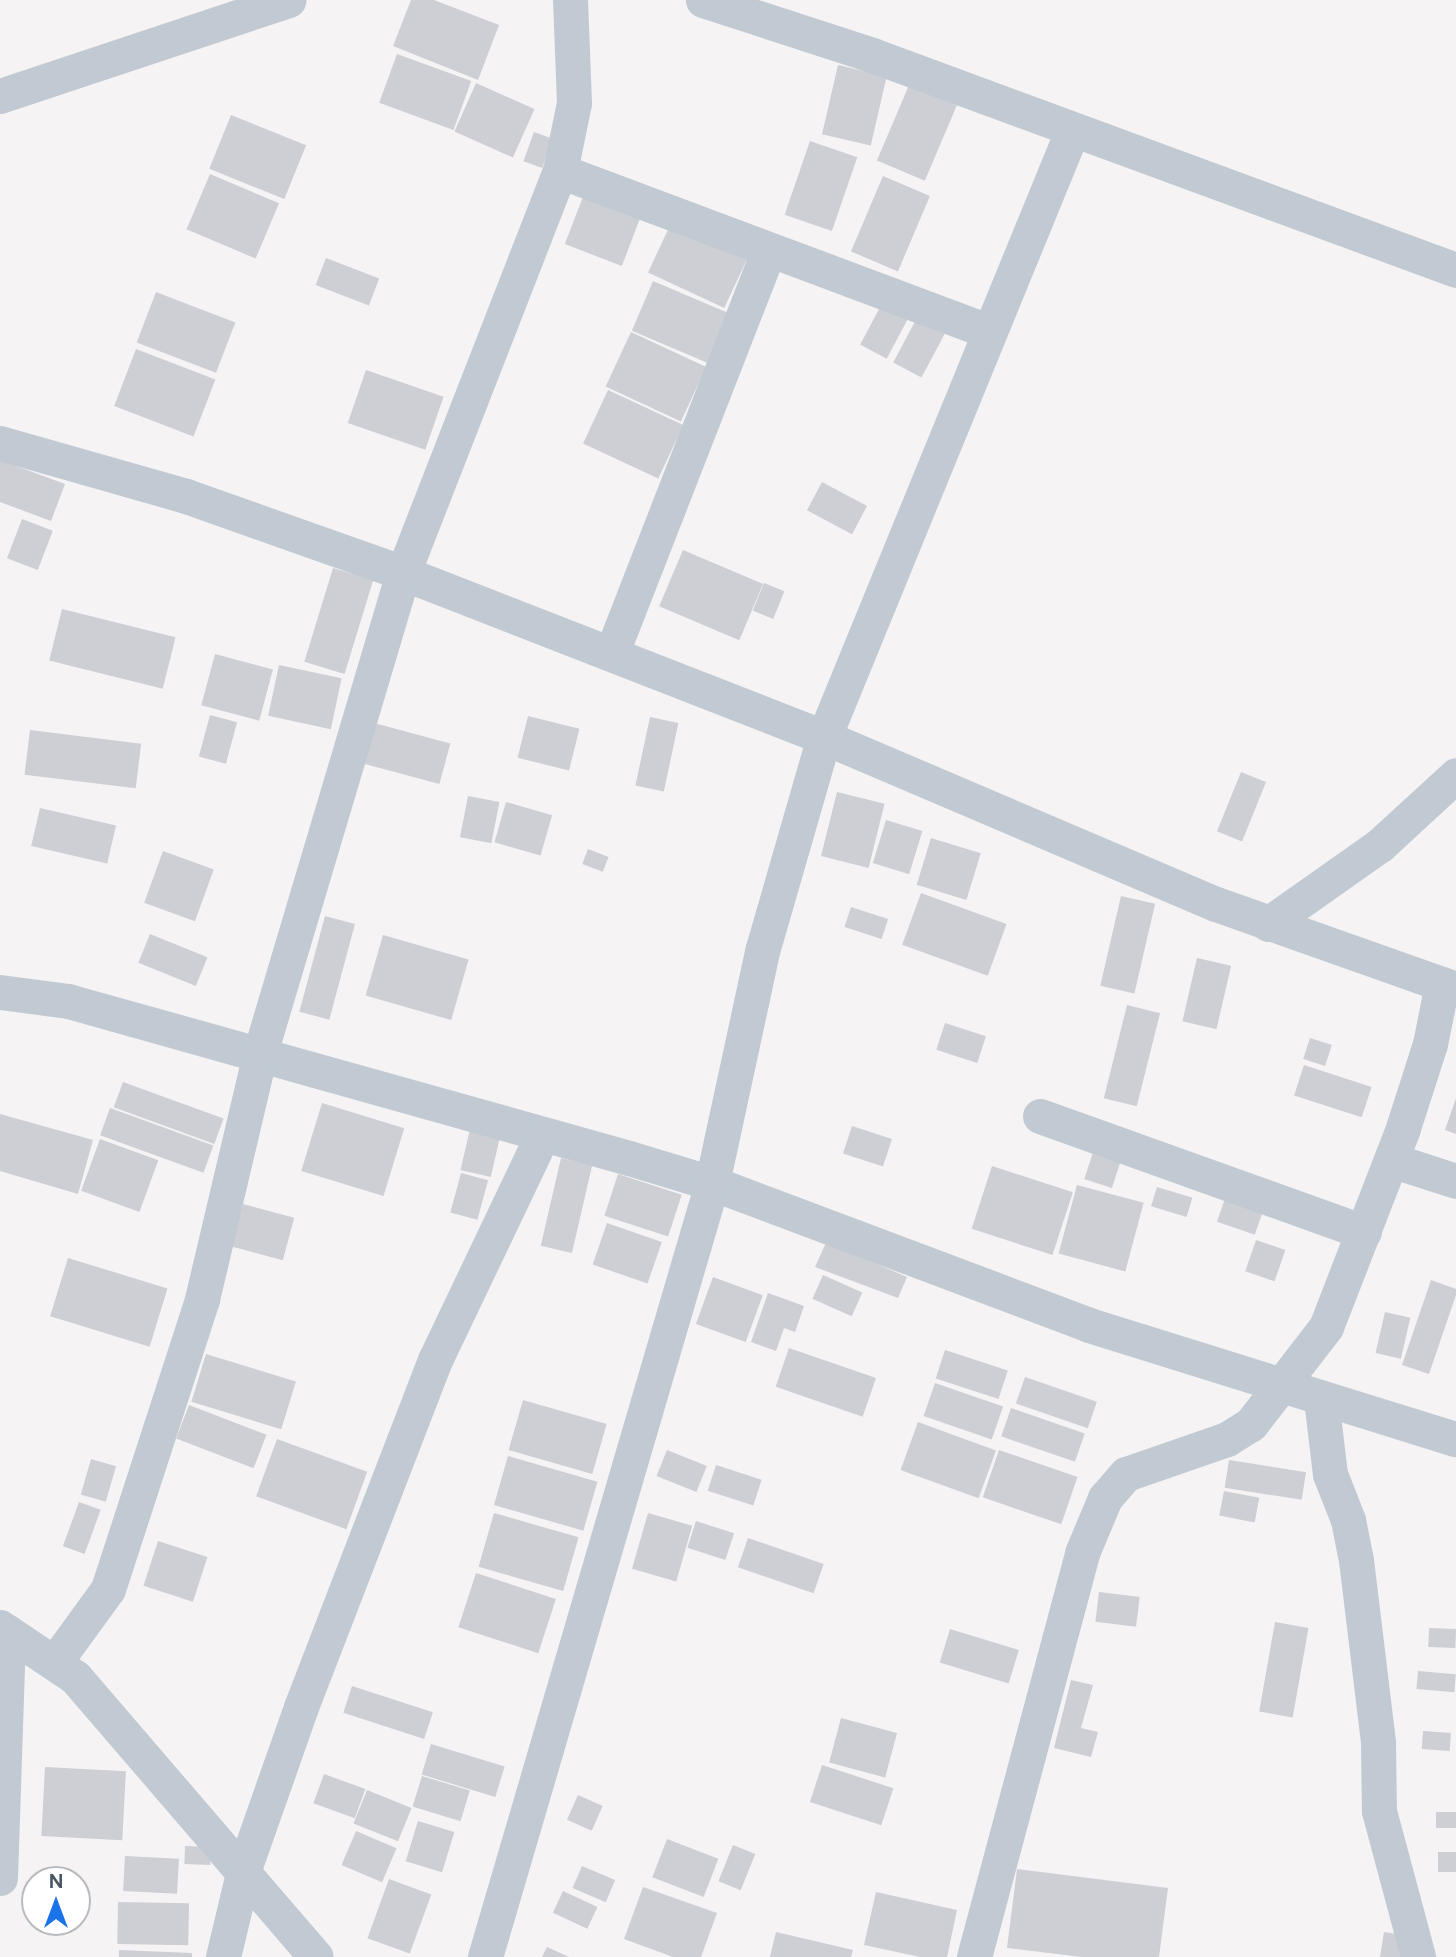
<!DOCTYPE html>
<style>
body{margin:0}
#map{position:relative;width:1456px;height:1957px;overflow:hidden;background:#f5f3f3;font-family:Figtree,sans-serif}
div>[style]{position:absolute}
.building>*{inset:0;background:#cdcfd5;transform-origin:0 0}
.minor>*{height:35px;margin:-17.5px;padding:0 17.5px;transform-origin:17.5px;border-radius:17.5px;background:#c1cad2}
span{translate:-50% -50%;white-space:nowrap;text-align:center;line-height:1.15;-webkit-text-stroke:5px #fff;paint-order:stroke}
.north{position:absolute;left:21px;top:1866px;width:70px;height:70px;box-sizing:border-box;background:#fff;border:2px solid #b7bbc0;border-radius:50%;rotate:0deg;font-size:19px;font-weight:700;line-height:28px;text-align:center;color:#4a5661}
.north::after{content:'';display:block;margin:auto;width:24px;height:32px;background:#1a73e8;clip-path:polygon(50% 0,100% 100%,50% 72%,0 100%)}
</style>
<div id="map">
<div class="building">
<div style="clip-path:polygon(411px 0,434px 0,499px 25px,478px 80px,393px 46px)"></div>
<div style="left:397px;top:54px;width:79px;height:52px;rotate:20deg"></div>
<div style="left:838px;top:65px;width:50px;height:71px;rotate:13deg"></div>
<div style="left:476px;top:83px;width:64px;height:53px;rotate:24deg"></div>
<div style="left:909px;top:85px;width:52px;height:82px;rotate:23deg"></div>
<div style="left:231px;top:115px;width:81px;height:58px;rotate:22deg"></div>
<div style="left:534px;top:132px;width:20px;height:31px;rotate:20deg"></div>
<div style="left:810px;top:141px;width:50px;height:78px;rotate:19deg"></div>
<div style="left:210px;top:174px;width:75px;height:60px;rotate:23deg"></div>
<div style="left:883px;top:176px;width:51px;height:82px;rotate:23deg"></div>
<div style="left:586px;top:189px;width:61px;height:59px;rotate:21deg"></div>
<div style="left:673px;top:219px;width:84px;height:59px;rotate:25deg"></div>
<div style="left:326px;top:258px;width:57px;height:29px;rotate:21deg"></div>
<div style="left:653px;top:281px;width:83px;height:54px;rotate:23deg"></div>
<div style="left:156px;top:292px;width:85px;height:54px;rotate:21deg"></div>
<div style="left:886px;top:296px;width:30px;height:55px;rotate:28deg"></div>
<div style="left:919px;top:314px;width:32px;height:55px;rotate:28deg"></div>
<div style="left:631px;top:332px;width:83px;height:60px;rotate:25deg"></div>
<div style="left:136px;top:349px;width:85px;height:61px;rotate:21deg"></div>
<div style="left:366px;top:370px;width:82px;height:56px;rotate:19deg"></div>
<div style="left:608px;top:390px;width:83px;height:59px;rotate:25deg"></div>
<div style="clip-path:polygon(0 460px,65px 484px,51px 521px,0 502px)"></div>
<div style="left:822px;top:482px;width:51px;height:32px;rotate:28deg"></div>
<div style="left:22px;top:519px;width:33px;height:42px;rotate:21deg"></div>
<div style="left:683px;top:550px;width:87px;height:61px;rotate:23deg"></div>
<div style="left:333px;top:568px;width:42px;height:98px;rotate:17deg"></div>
<div style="left:764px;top:583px;width:22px;height:30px;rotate:22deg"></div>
<div style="left:62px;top:609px;width:117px;height:53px;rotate:14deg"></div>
<div style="left:215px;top:654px;width:60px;height:53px;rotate:15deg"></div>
<div style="left:279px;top:665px;width:64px;height:52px;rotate:12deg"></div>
<div style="left:210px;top:715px;width:28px;height:43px;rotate:15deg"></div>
<div style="left:528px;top:716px;width:53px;height:43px;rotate:14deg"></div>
<div style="left:650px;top:717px;width:29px;height:70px;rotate:12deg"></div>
<div style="left:374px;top:723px;width:79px;height:42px;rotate:15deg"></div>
<div style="left:30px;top:730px;width:112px;height:45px;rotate:7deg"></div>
<div style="left:1241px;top:772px;width:27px;height:64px;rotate:22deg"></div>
<div style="left:837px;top:792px;width:49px;height:66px;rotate:14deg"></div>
<div style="left:468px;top:796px;width:32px;height:42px;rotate:11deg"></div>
<div style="left:506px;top:802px;width:48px;height:42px;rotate:16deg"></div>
<div style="left:40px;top:808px;width:78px;height:39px;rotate:13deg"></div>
<div style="left:886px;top:820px;width:38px;height:45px;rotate:17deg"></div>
<div style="left:931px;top:838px;width:52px;height:49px;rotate:17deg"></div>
<div style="left:588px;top:849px;width:22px;height:16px;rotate:21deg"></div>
<div style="left:163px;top:851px;width:54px;height:55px;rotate:20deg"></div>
<div style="left:921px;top:893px;width:91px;height:55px;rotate:20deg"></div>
<div style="left:1121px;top:896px;width:35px;height:92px;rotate:13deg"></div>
<div style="left:851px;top:907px;width:39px;height:21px;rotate:18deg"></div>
<div style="left:325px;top:916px;width:31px;height:99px;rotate:15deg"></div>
<div style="left:150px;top:934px;width:62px;height:31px;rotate:22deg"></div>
<div style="left:383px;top:935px;width:89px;height:63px;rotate:16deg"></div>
<div style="left:1197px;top:958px;width:35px;height:65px;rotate:13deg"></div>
<div style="left:1127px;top:1005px;width:34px;height:96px;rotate:14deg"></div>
<div style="left:945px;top:1023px;width:43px;height:28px;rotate:18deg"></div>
<div style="left:1310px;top:1038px;width:23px;height:22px;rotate:18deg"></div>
<div style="left:1304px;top:1065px;width:71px;height:32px;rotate:18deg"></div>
<div style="left:123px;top:1082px;width:107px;height:27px;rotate:20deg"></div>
<div style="clip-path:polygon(1456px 1098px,1456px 1134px,1445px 1130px)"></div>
<div style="left:322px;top:1103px;width:86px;height:71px;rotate:17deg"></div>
<div style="left:110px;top:1108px;width:110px;height:29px;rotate:20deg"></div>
<div style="clip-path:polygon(0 1114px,93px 1140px,78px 1194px,0 1171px)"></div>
<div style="left:852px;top:1126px;width:42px;height:29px;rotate:18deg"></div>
<div style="left:470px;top:1129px;width:31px;height:42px;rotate:13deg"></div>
<div style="left:100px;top:1139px;width:62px;height:55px;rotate:20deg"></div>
<div style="left:1097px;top:1140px;width:29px;height:41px;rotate:18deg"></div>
<div style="left:561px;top:1158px;width:32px;height:90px;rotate:13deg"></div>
<div style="left:992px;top:1166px;width:85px;height:66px;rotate:18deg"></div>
<div style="left:461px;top:1173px;width:28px;height:41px;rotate:15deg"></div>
<div style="left:618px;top:1174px;width:67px;height:44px;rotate:18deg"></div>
<div style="left:1230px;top:1184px;width:40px;height:40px;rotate:19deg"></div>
<div style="left:1077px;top:1185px;width:69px;height:71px;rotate:15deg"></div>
<div style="left:1157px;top:1187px;width:37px;height:20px;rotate:17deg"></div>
<div style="left:243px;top:1204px;width:53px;height:44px;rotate:15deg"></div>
<div style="left:607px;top:1223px;width:58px;height:44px;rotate:19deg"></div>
<div style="clip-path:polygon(829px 1236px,861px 1257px,907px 1277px,898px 1298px,815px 1267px)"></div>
<div style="left:1256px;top:1240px;width:31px;height:33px;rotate:19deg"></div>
<div style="left:68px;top:1258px;width:104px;height:61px;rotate:17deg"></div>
<div style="left:823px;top:1275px;width:43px;height:26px;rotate:24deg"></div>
<div style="left:713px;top:1277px;width:53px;height:50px;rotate:20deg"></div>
<div style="clip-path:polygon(1431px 1280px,1456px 1289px,1456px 1295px,1429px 1374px,1402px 1365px)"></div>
<div style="clip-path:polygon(768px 1293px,804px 1306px,795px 1332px,784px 1328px,776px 1351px,751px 1342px)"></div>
<div style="left:1385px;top:1312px;width:26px;height:42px;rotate:13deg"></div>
<div style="left:789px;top:1348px;width:92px;height:41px;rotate:19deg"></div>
<div style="left:945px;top:1350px;width:66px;height:30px;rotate:18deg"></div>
<div style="left:206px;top:1354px;width:94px;height:50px;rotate:17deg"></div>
<div style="left:1025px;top:1377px;width:76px;height:28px;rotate:19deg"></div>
<div style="left:935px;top:1383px;width:72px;height:35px;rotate:19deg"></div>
<div style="left:523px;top:1400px;width:87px;height:52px;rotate:16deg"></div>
<div style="left:189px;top:1405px;width:83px;height:36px;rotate:21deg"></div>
<div style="left:1011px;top:1408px;width:78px;height:30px;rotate:19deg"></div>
<div style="left:918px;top:1422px;width:83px;height:51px;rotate:20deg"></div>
<div style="left:277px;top:1439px;width:96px;height:61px;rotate:20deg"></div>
<div style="left:667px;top:1450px;width:43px;height:28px;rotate:22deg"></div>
<div style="left:999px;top:1450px;width:83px;height:50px;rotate:19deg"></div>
<div style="left:508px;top:1456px;width:93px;height:51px;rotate:16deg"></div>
<div style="left:91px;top:1459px;width:26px;height:37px;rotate:16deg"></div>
<div style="left:1229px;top:1460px;width:78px;height:28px;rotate:9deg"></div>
<div style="left:716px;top:1465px;width:48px;height:27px;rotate:18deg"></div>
<div style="left:1224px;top:1491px;width:36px;height:25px;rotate:11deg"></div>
<div style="left:79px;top:1502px;width:23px;height:47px;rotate:20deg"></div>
<div style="left:494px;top:1513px;width:88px;height:56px;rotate:16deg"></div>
<div style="left:648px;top:1513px;width:46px;height:58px;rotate:16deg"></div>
<div style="left:696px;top:1521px;width:40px;height:28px;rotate:18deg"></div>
<div style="left:748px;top:1538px;width:80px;height:31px;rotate:19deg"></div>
<div style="left:158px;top:1541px;width:52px;height:47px;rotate:18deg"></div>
<div style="left:476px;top:1573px;width:84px;height:57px;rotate:18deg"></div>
<div style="left:1099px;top:1592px;width:41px;height:30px;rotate:7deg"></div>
<div style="left:1275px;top:1622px;width:34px;height:91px;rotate:10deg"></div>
<div style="left:1429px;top:1628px;width:27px;height:19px;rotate:2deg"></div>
<div style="left:950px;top:1629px;width:72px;height:35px;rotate:17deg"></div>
<div style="left:1418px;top:1671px;width:38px;height:18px;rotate:5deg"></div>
<div style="clip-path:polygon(1071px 1680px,1093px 1685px,1081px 1728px,1098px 1732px,1091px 1757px,1054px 1748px)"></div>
<div style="left:352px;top:1686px;width:85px;height:28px;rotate:18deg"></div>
<div style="left:841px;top:1718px;width:58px;height:46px;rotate:15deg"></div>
<div style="left:1423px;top:1731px;width:28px;height:18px;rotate:4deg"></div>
<div style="left:431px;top:1744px;width:77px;height:32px;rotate:17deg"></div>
<div style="left:822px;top:1765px;width:75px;height:39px;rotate:18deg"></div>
<div style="left:45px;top:1767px;width:81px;height:69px;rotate:3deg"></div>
<div style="left:324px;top:1774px;width:44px;height:31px;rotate:20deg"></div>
<div style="left:422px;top:1776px;width:50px;height:32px;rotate:17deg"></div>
<div style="left:367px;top:1790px;width:48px;height:36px;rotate:22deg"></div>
<div style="left:578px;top:1795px;width:27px;height:27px;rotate:24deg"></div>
<div style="left:1436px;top:1812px;width:20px;height:16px"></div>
<div style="left:418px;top:1821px;width:38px;height:42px;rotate:17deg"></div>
<div style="left:356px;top:1831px;width:44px;height:37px;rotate:23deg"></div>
<div style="left:667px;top:1839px;width:55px;height:41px;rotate:21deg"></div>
<div style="left:733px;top:1845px;width:24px;height:39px;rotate:22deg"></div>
<div style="left:185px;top:1846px;width:26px;height:18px;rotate:2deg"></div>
<div style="left:1438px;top:1852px;width:18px;height:20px"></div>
<div style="left:125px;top:1856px;width:54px;height:35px;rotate:3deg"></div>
<div style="left:582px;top:1866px;width:36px;height:24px;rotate:23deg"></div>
<div style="clip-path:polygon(1017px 1869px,1168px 1888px,1159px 1957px,1082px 1957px,1007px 1948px)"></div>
<div style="left:389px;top:1879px;width:45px;height:63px;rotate:20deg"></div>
<div style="clip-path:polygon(643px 1887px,717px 1913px,701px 1957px,673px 1957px,624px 1939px)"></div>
<div style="left:563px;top:1891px;width:38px;height:24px;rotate:25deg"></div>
<div style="clip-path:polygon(876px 1892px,957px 1910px,947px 1957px,920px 1957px,864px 1945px)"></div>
<div style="left:118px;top:1902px;width:71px;height:42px;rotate:1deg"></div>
<div style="clip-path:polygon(776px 1932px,853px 1950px,851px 1957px,770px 1957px)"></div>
<div style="clip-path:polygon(1384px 1932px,1414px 1937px,1411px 1957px,1380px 1957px)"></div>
<div style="clip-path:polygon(547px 1947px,569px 1957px,542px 1957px)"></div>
<div style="clip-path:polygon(119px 1950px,192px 1953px,192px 1957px,119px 1957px)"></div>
</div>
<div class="minor">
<div style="left:703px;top:0;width:178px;rotate:18deg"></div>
<div style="left:872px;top:55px;width:622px;rotate:20.21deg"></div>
<div style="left:0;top:96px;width:304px;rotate:-18.4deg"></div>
<div style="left:560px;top:171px;width:457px;rotate:20.5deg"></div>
<div style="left:0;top:443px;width:193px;rotate:15.9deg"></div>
<div style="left:186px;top:496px;width:230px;rotate:19.5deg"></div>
<div style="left:403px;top:573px;width:452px;rotate:21.3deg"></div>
<div style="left:824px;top:737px;width:426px;rotate:23.1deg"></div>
<div style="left:1216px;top:904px;width:255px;rotate:19.5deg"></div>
<div style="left:612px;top:652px;width:430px;rotate:-68.7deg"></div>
<div style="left:1268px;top:924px;width:137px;rotate:-35.2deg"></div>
<div style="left:1380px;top:845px;width:103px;rotate:-42.6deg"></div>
<div style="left:0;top:992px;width:69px;rotate:7.5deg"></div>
<div style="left:68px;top:1001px;width:583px;rotate:15.63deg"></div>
<div style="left:629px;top:1158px;width:87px;rotate:16.8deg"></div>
<div style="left:712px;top:1183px;width:403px;rotate:20.6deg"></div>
<div style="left:1089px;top:1325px;width:384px;rotate:17.3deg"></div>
<div style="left:1040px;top:1116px;width:344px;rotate:19.7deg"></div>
<div style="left:1391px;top:1160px;width:68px;rotate:17.9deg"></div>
<div style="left:1321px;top:1399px;width:76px;rotate:83.2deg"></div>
<div style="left:1330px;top:1474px;width:49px;rotate:68.6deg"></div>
<div style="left:1348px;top:1520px;width:41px;rotate:78.7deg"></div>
<div style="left:1356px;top:1560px;width:184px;rotate:83.1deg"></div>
<div style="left:1378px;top:1743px;width:68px;rotate:89.2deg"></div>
<div style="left:1379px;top:1811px;width:151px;rotate:75deg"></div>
<div style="left:0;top:1627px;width:90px;rotate:33.7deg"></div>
<div style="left:75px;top:1677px;width:369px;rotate:49.3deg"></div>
<div style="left:55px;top:1662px;width:90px;rotate:-54deg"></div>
<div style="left:108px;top:1589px;width:305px;rotate:-72deg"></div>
<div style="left:202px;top:1299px;width:253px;rotate:-76.7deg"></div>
<div style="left:260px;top:1053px;width:501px;rotate:-73.41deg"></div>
<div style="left:403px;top:573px;width:432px;rotate:-68.7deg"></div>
<div style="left:560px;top:171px;width:69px;rotate:-78.4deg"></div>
<div style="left:574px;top:103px;width:103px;rotate:-92.2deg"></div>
<div style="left:0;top:1878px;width:246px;rotate:-88.1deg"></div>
<div style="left:223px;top:1957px;width:90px;rotate:-76.6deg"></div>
<div style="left:244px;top:1869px;width:172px;rotate:-70.6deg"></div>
<div style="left:301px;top:1707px;width:372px;rotate:-68.9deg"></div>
<div style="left:435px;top:1360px;width:250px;rotate:-64.5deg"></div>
<div style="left:485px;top:1957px;width:807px;rotate:-73.65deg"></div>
<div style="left:712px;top:1183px;width:240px;rotate:-77.8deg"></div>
<div style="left:763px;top:948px;width:220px;rotate:-73.9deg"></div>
<div style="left:824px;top:737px;width:655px;rotate:-67.74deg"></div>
<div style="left:974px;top:1957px;width:418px;rotate:-75deg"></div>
<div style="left:1082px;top:1553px;width:60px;rotate:-67.3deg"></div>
<div style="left:1105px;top:1498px;width:32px;rotate:-49deg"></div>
<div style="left:1126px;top:1474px;width:107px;rotate:-19.1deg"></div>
<div style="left:1227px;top:1439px;width:28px;rotate:-32deg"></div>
<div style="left:1251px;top:1424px;width:123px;rotate:-52.3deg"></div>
<div style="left:1326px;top:1327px;width:213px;rotate:-68.8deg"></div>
<div style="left:1403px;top:1128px;width:88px;rotate:-72.2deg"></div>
<div style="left:1430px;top:1044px;width:61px;rotate:-78.7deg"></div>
</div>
<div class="north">N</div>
</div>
